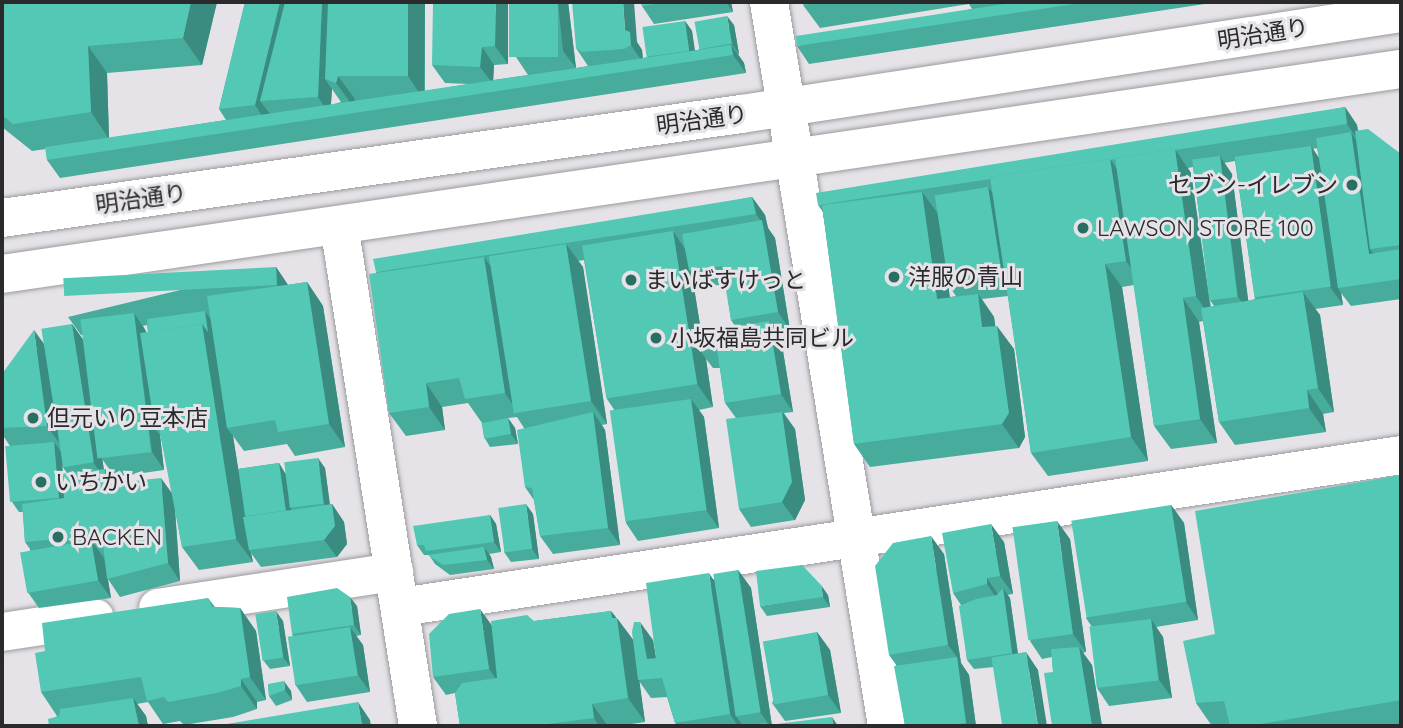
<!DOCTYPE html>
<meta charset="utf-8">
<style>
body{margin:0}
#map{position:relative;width:1403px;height:728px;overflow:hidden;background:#e5e3e7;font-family:Quicksand,"Noto Sans JP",sans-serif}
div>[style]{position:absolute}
.roads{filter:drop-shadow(0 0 2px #9c9a9e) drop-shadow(0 0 2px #9c9a9e)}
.street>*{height:38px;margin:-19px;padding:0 19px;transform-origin:19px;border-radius:19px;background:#fff}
.primary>*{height:38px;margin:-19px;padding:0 19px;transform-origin:19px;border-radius:19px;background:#fff}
.wall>*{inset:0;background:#47ac9c}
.shaded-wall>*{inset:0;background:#398c7f}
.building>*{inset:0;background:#52c8b5;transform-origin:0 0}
.dots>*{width:19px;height:19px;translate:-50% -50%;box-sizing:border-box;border:4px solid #e5e3e7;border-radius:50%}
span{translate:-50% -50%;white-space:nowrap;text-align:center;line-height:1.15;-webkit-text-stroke:6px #e5e3e7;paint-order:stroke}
.street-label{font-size:23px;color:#2a292b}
.poi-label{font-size:23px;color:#2a292b}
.right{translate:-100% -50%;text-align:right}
.left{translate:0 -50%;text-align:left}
.frame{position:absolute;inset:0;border:4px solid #2a292b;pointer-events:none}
</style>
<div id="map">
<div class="roads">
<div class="street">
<div style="left:769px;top:2px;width:734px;rotate:80.74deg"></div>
<div style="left:339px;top:225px;width:507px;rotate:81.04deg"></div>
<div style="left:401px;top:607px;width:1011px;rotate:-8.64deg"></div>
<div style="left:158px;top:608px;width:239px;rotate:-8.7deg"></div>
<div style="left:2px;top:632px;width:94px;rotate:-8.6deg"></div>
</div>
<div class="primary">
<div style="left:2px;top:218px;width:746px;rotate:-8.01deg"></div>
<div style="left:741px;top:114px;width:668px;rotate:-8.7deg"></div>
<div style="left:2px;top:274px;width:1414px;rotate:-8.34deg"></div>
</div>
</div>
<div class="wall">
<div style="clip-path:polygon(evenodd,2px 2px,217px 2px,202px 65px,107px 73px,109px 138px,226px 120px,219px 109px,245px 2px,425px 2px,425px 91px,469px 84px,445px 83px,432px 65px,508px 2px,508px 64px,494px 65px,493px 80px,528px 75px,516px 57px,509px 2px,568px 2px,576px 68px,588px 66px,576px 48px,637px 42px,642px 50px,643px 58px,648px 57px,647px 56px,685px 21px,692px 31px,695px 50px,698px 50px,734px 25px,739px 54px,738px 54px,744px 63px,746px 73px,60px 178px,47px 160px,46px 149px,32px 151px,2px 127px,2px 2px,332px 89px,341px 102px,331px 105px,332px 89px)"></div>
<div style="clip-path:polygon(641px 2px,731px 2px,733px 12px,654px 24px,642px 6px)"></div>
<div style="clip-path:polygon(803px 2px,1218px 2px,809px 64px,797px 46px,972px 9px,969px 4px,820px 28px,803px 5px)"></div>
<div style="clip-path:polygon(evenodd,1345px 107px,1357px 125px,1358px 130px,1401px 154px,1401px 299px,1351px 306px,1341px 293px,1343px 305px,1315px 309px,1320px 315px,1334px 412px,1323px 414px,1326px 432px,1235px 445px,1219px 422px,1203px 321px,1199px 322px,1217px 443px,1171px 449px,1154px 426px,1134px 285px,1122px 287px,1148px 461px,1048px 476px,1031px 453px,1008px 296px,982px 299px,994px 317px,995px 326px,1014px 349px,1025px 437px,1019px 448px,870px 467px,854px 444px,823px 212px,818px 205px,1345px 107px,1317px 148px,1319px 158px,1313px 149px,1317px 148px,1345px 107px,1235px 161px,1255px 299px,1248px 301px,1232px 174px,1224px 163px,1235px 161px,1345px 107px,1193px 167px,1210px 300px,1214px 306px,1211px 307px,1191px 173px,1188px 168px,1193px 167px,1345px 107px,948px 285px,956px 296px,950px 297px,948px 285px)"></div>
<div style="clip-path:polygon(evenodd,752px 197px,765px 215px,768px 228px,775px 238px,790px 330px,777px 332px,781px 339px,793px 412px,784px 413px,795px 429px,805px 500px,795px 520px,751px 527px,739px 509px,736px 418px,725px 403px,720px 368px,713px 368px,706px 359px,713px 407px,699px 410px,704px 417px,719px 528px,638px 541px,626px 523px,615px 411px,607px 399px,584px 260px,578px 261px,583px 267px,607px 424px,602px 425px,605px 430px,620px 545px,553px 554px,540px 536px,534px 500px,525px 487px,524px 428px,517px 417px,508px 418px,515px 428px,518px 444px,490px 447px,484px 437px,482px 423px,468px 403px,442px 407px,445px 430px,406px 436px,389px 413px,376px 272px,752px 197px,692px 275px,701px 287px,726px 285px,731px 320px,735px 326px,701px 331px,692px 275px)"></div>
<div style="clip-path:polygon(evenodd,276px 267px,288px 285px,307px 282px,323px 306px,345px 447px,295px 456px,287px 444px,244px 451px,233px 436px,238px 469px,279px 463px,285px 473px,325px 468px,330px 504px,332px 504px,344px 522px,347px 544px,337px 557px,261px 567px,251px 553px,253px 562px,199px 570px,182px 547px,175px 509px,180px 581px,120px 597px,108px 579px,111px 598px,39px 608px,27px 591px,30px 549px,25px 542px,23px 512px,19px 512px,12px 502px,10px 446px,2px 434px,2px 374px,72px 324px,84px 341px,104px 470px,105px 469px,114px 483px,172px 493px,161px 437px,160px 435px,164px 470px,115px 477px,102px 459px,83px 335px,81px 335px,68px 317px,276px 267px,147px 325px,148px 332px,146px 332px,143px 326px,147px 325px,276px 267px,62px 466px,67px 473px,63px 474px,62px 466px)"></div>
<div style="clip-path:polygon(1401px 475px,1401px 726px,1212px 726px,1196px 703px,1215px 634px)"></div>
<div style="clip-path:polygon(1171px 505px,1184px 523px,1198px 620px,1156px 627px,1163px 637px,1172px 698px,1109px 706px,1097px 688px,1092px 627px,1086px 618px)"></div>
<div style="clip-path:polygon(533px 514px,539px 559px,511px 562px,504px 552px)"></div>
<div style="clip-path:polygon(490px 515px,496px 524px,501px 552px,489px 554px,491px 557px,494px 569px,450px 575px,435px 564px,429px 555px,424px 555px,417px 545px)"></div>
<div style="clip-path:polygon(1070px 539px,1086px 652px,1083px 653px,1092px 665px,1102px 726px,1052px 726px,1053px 672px,1052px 657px,1042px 659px,1030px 641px)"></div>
<div style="clip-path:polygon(1004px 542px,1013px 594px,1007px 595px,1010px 598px,1018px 653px,1038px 670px,994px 667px,974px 669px,967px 660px,961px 605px,953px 593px)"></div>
<div style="clip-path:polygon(944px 554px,961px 663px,969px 675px,976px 726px,905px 726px,897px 666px,889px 655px)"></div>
<div style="clip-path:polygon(738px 570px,751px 588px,772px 726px,743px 726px,741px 723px,742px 726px,678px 726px,675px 723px,667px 697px,651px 698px,639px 681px,645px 722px,618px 726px,460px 726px,455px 693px,446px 695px,433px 677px,492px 625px,534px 621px,611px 611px,633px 640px,653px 640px,656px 658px,714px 580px)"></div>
<div style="clip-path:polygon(828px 595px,830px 607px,767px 616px,760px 606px)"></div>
<div style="clip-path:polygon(208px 598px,215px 607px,240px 608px,256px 631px,266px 700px,257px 702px,257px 709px,233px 717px,184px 725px,180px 721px,163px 724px,148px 702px,137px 704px,146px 716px,148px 726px,175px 724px,177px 726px,49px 726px,57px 716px,41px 692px,45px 651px)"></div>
<div style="clip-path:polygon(357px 606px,361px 635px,356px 636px,363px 645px,370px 692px,307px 702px,295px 684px,293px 636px,292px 634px)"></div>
<div style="clip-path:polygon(283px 621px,290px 666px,270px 669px,263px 660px)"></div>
<div style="clip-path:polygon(817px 632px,830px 650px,841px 713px,785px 721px,772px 703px)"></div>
<div style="clip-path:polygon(268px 684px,291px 691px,292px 700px,276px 706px,269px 696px)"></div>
</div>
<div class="shaded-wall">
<div style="clip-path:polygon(191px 2px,217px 2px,202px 65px,183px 38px)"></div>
<div style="clip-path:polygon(280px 2px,297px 2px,260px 101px,270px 114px,267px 123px,255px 105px)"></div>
<div style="clip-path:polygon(322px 2px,335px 2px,325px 79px,332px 89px,330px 115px,318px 97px)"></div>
<div style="clip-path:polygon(408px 2px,425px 2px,424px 100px,408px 76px)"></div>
<div style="clip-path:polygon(496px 2px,508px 2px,508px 64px,495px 46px)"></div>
<div style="clip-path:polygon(558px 2px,568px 2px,576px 68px,563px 51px)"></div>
<div style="clip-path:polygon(623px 2px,634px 2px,637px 42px,642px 50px,643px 63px,631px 45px,625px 30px)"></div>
<div style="clip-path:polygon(726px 2px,731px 2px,733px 12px)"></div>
<div style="clip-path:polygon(727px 16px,734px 25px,739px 54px,732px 44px)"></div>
<div style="clip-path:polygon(685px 21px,692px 31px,696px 61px,689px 51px)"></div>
<div style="clip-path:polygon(731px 45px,744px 63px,746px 73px,733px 55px)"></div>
<div style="clip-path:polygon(88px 46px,107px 73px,109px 139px,91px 112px)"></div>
<div style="clip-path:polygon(482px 47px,494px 65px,493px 84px,480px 67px)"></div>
<div style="clip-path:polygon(338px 76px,355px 99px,353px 106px,336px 83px)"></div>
<div style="clip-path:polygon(1345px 107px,1357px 125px,1359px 142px,1347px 124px)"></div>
<div style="clip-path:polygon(1351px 132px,1363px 150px,1370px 249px,1380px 263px,1369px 254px)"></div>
<div style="clip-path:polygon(1311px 146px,1323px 164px,1338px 288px,1341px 293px,1343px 305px,1330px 287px)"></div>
<div style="clip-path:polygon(1175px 149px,1191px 173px,1212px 320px,1196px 296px)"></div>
<div style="clip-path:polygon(1220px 156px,1232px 174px,1250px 314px,1238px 297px)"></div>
<div style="clip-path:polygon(1110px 159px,1127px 183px,1142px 284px,1126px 261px)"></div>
<div style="clip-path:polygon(988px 187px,1001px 204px,1015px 295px,1002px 277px)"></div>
<div style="clip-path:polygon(922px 192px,939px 215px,953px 322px,937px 299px)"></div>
<div style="clip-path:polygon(752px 197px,765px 215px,768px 228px,775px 238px,790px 330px,778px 312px,763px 224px,756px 214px)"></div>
<div style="clip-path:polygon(673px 231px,689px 255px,689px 270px,692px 275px,704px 350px,700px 350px,706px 359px,713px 407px,697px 384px)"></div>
<div style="clip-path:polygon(566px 244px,583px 267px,607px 424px,591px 401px)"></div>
<div style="clip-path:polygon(484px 257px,501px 281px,517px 411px,505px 393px)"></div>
<div style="clip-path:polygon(1105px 264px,1122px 287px,1148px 461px,1131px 437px)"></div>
<div style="clip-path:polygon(276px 267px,288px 285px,290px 303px,277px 285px)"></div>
<div style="clip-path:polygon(307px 282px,323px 306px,345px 447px,329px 424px)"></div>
<div style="clip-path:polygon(1303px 292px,1320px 315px,1334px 412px,1318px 388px)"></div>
<div style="clip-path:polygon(978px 294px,994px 317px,999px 351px,982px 327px)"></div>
<div style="clip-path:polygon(1183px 298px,1199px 322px,1217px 443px,1200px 419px)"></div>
<div style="clip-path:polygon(205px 311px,212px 321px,227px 428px,233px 436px,251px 549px,249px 550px,251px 553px,253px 562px,236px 539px,202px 324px)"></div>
<div style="clip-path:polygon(134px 313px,146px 331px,159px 428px,155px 429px,160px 435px,164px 470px,152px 452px)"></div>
<div style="clip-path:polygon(769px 321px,781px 339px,793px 412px,781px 394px)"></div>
<div style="clip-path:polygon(72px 324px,84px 341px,105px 477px,105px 469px,118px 487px,105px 484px,105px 479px,93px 462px)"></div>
<div style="clip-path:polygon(997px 326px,1014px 349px,1025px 437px,1019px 448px,1002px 424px)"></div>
<div style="clip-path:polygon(34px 330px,47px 348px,60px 444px,47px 426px)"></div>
<div style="clip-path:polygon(426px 383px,442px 407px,445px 430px,429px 407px)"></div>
<div style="clip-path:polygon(1307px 390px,1323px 414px,1326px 432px,1309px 408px)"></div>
<div style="clip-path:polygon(691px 399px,704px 417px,719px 528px,706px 510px)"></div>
<div style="clip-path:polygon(593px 412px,605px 430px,620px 545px,608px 528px)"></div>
<div style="clip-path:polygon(782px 412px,795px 429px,805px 500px,795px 520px,782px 502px)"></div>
<div style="clip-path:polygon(508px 418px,515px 428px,518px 444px,511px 434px)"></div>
<div style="clip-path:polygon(54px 442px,61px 452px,66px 508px,59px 498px)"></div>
<div style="clip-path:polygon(318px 458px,325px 468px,331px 514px,324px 504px)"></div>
<div style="clip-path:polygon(279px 463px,285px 473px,293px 520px,286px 510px)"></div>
<div style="clip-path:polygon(161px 478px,174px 496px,180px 581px,168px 563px)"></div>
<div style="clip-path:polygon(332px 504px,344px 522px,347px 544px,337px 557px,324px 540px)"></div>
<div style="clip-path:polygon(526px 504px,533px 514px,539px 559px,532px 549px)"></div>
<div style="clip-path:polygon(1171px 505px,1184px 523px,1198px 620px,1186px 602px)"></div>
<div style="clip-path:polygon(490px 515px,496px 524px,501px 552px,494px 542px)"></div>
<div style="clip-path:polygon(1057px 521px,1070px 539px,1086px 652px,1073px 634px)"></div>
<div style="clip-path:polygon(991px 524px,1004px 542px,1013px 594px,1000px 576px)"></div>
<div style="clip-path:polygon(931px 536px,944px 554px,961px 663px,969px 675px,976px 726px,968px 726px,966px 723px,957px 657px,948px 645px)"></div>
<div style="clip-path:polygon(91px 540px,104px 558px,111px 598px,98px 580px)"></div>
<div style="clip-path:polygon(484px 547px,491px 557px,494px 569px,487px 560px)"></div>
<div style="clip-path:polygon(738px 570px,751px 588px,772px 726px,770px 726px,760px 712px)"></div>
<div style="clip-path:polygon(709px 573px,721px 591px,735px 715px,741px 723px,742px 726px,738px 726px,730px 714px)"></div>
<div style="clip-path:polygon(987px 578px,999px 596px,999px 602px,987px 584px)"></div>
<div style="clip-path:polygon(821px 585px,828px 595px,830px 607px,823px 597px)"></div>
<div style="clip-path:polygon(1003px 588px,1010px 598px,1019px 663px,1012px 653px)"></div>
<div style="clip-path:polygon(350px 597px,357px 606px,361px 635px,354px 625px)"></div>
<div style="clip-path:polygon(240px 608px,256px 631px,266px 700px,250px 677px)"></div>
<div style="clip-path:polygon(480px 609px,493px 627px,502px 687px,489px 669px)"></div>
<div style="clip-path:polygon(276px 611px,283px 621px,290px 666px,283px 657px)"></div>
<div style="clip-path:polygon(611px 611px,618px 620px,617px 618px,634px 641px,645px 722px,628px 698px)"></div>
<div style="clip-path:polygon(1151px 619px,1163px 637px,1172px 698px,1159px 680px)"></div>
<div style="clip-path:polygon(640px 622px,653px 640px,659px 677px,647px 659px)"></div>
<div style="clip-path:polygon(350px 627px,363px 645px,370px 692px,358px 675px)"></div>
<div style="clip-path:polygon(817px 632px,830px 650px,841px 713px,828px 695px)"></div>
<div style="clip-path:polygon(1079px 647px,1092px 665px,1102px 726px,1092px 726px)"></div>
<div style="clip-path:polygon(1026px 652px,1038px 670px,1047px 726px,1038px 726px)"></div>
<div style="clip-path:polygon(241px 679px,257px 702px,257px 709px,241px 686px)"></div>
<div style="clip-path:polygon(284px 681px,291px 691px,292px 700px,285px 690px)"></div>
<div style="clip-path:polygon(133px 698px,146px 716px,148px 726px,139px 726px)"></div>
<div style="clip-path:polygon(358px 702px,370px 720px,371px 726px,362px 726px)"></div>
<div style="clip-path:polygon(592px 704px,608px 726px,599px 726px,594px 718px)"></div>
<div style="clip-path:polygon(832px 717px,838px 726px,833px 726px)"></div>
</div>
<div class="building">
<div style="clip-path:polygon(2px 2px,191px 2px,183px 38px,88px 46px,91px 112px,13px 124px,2px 115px)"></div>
<div style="clip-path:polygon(245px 2px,280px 2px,255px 105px,219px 109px)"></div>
<div style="clip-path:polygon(285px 2px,322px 2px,318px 97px,260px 101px)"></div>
<div style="clip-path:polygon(328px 2px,408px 2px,408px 76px,338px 76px,336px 83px,325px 79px)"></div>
<div style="clip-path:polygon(433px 2px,496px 2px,495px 46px,482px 47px,480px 67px,432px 65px)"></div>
<div style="left:509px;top:2px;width:49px;height:55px"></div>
<div style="clip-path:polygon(572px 2px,623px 2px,625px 30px,630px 32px,631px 45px,624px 49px,582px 52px,576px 48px)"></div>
<div style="clip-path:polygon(641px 2px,669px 2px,642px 6px)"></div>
<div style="clip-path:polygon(803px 2px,821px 2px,803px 5px)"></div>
<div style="clip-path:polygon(1017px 2px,1088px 2px,797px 46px,796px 36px)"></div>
<div style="left:727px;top:16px;width:28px;height:33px;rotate:80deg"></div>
<div style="left:685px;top:21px;width:30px;height:43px;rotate:82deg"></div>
<div style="clip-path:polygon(731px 45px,733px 55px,47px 160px,45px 147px)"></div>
<div style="clip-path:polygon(1345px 107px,1347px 124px,1175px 150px,1175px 149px,1115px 158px,1115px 159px,1110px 160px,1110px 159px,990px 177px,990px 179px,818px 205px,816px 193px)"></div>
<div style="clip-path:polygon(1368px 129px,1401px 154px,1401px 245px,1370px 249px,1355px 131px)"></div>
<div style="clip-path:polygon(1351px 132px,1369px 254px,1401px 249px,1401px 279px,1338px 288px,1316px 138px)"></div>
<div style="left:1311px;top:146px;width:142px;height:77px;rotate:82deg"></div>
<div style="clip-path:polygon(1175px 149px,1196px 296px,1183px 298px,1200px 419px,1154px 426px,1115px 158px)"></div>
<div style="left:1220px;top:156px;width:142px;height:28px;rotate:83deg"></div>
<div style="clip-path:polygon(1110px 159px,1126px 261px,1105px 264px,1131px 437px,1031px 453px,990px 177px)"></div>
<div style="left:988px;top:187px;width:91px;height:54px;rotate:81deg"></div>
<div style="clip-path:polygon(922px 192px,937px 299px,978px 294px,982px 327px,997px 326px,1009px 413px,1002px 424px,854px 444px,822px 205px)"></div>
<div style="clip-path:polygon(752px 197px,756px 214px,376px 272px,373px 259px)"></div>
<div style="clip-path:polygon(762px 220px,778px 312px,731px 320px,722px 266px,689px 270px,682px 234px)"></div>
<div style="left:673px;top:231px;width:155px;height:92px;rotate:81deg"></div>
<div style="left:566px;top:244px;width:159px;height:78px;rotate:81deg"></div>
<div style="clip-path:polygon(484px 257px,505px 393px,465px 399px,459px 378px,426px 383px,429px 407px,389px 413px,369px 274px)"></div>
<div style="left:276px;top:267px;width:18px;height:213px;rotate:87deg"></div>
<div style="clip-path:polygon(307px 282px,329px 424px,278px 432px,275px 420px,227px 428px,207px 296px)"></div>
<div style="clip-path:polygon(1303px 292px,1318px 388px,1307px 390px,1309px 408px,1219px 422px,1201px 308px)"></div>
<div style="clip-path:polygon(205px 311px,208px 332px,202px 324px,148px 332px,147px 319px)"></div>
<div style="left:134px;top:313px;width:140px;height:54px;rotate:83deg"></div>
<div style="clip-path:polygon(769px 321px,781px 394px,725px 403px,717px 350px,700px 350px,698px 332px)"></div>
<div style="left:72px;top:324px;width:140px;height:31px;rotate:81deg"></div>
<div style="clip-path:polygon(202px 324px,236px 539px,182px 547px,159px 428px,155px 429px,140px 333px)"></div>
<div style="clip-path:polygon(34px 330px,47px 426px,2px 428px,2px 374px)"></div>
<div style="left:691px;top:399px;width:112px;height:82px;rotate:82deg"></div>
<div style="clip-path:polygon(593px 412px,608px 528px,540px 536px,532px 488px,525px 487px,517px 430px)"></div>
<div style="clip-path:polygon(782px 412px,792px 482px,782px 502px,739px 509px,726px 419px)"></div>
<div style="left:508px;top:418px;width:16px;height:27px;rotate:79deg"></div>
<div style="left:54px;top:442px;width:56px;height:49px;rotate:85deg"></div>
<div style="left:318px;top:458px;width:46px;height:34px;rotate:83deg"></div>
<div style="left:279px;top:463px;width:48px;height:41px;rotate:82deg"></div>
<div style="clip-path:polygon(105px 469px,105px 484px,161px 478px,168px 563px,107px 579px,102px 535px,25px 542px,22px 504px,64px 498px,62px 474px)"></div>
<div style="clip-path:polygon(1401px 475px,1401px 700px,1249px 726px,1230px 726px,1224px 701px,1196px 703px,1183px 641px,1215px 634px,1195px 511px)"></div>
<div style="clip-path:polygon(332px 504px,335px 526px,324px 540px,249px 550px,243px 517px)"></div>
<div style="left:526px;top:504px;width:45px;height:28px;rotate:82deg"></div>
<div style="left:1171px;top:505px;width:98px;height:101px;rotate:81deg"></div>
<div style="clip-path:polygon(490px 515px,494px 542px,426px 551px,424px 545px,417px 545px,413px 526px)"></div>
<div style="left:1057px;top:521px;width:114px;height:45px;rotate:82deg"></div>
<div style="clip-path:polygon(991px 524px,1000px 576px,987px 578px,987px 584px,953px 593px,942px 533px)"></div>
<div style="clip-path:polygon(931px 536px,948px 645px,889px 655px,875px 566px,893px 543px)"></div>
<div style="left:91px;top:540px;width:41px;height:72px;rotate:80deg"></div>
<div style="clip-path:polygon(484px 547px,487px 560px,443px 565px,428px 555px)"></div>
<div style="clip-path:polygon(802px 565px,821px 585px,823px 597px,760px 606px,756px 571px)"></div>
<div style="left:738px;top:570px;width:144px;height:25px;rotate:81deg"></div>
<div style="clip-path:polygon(709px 573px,730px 714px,675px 723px,662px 678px,638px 680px,632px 632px,634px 622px,640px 622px,647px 659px,656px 658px,646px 583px)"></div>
<div style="clip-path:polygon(337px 588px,350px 597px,354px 625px,292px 634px,287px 597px)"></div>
<div style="clip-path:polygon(1003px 588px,1012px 653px,967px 660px,959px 606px,976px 599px,997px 595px)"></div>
<div style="clip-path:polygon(208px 598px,212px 607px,240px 608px,250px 677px,241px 679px,241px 686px,217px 693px,168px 702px,164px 697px,147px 701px,141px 677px,41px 692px,35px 653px,45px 651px,42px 623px)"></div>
<div style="clip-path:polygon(480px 609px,489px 669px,433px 677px,429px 634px,449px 614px)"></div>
<div style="left:276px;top:611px;width:47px;height:21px;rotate:81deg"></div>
<div style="clip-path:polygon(611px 611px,612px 618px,617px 618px,628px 698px,592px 704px,594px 718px,533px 726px,460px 726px,455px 693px,462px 683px,497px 678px,491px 621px,527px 615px,534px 621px)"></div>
<div style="left:1151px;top:619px;width:62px;height:62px;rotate:83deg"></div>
<div style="left:350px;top:627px;width:49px;height:63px;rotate:81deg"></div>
<div style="left:817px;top:632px;width:64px;height:55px;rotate:80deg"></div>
<div style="clip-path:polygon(1079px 647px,1092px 726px,1052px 726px,1044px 673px,1053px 672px,1051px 649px)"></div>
<div style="left:1026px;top:652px;width:75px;height:35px;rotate:81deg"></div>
<div style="clip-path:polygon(957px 657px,966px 723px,945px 726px,905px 726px,894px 666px)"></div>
<div style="clip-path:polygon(284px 681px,285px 690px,269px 696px,268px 684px)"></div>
<div style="clip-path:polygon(133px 698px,139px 726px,49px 726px,48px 719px,59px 716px,60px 709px)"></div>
<div style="clip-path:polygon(358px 702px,362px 726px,215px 726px)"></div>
<div style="clip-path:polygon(832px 717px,833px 726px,777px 726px,777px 724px)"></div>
<div style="clip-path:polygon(766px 723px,766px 726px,743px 726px)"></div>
<div style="clip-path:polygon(175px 724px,176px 726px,146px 726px)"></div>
</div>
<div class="dots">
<div style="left:1352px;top:185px;background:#286e63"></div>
<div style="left:1083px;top:228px;background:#286e63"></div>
<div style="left:894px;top:277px;background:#286e63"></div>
<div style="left:631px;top:280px;background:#286e63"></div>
<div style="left:656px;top:338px;background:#286e63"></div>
<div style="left:33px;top:418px;background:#286e63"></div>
<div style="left:41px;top:482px;background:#286e63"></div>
<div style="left:58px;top:537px;background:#286e63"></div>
</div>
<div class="street-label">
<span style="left:1263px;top:34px;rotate:-9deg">明治通り</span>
<span style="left:702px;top:120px;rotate:-8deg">明治通り</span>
<span style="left:141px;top:199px;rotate:-8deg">明治通り</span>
</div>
<div class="poi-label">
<span class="right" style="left:1338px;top:185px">セブン-イレブン</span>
<span class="left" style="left:1097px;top:228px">LAWSON STORE 100</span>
<span class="left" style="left:908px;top:277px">洋服の青山</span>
<span class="left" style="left:645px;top:280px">まいばすけっと</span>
<span class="left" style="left:670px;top:338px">小坂福島共同ビル</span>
<span class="left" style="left:47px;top:418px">但元いり豆本店</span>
<span class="left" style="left:55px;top:482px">いちかい</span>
<span class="left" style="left:72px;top:537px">BACKEN</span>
</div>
<div class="frame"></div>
</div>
